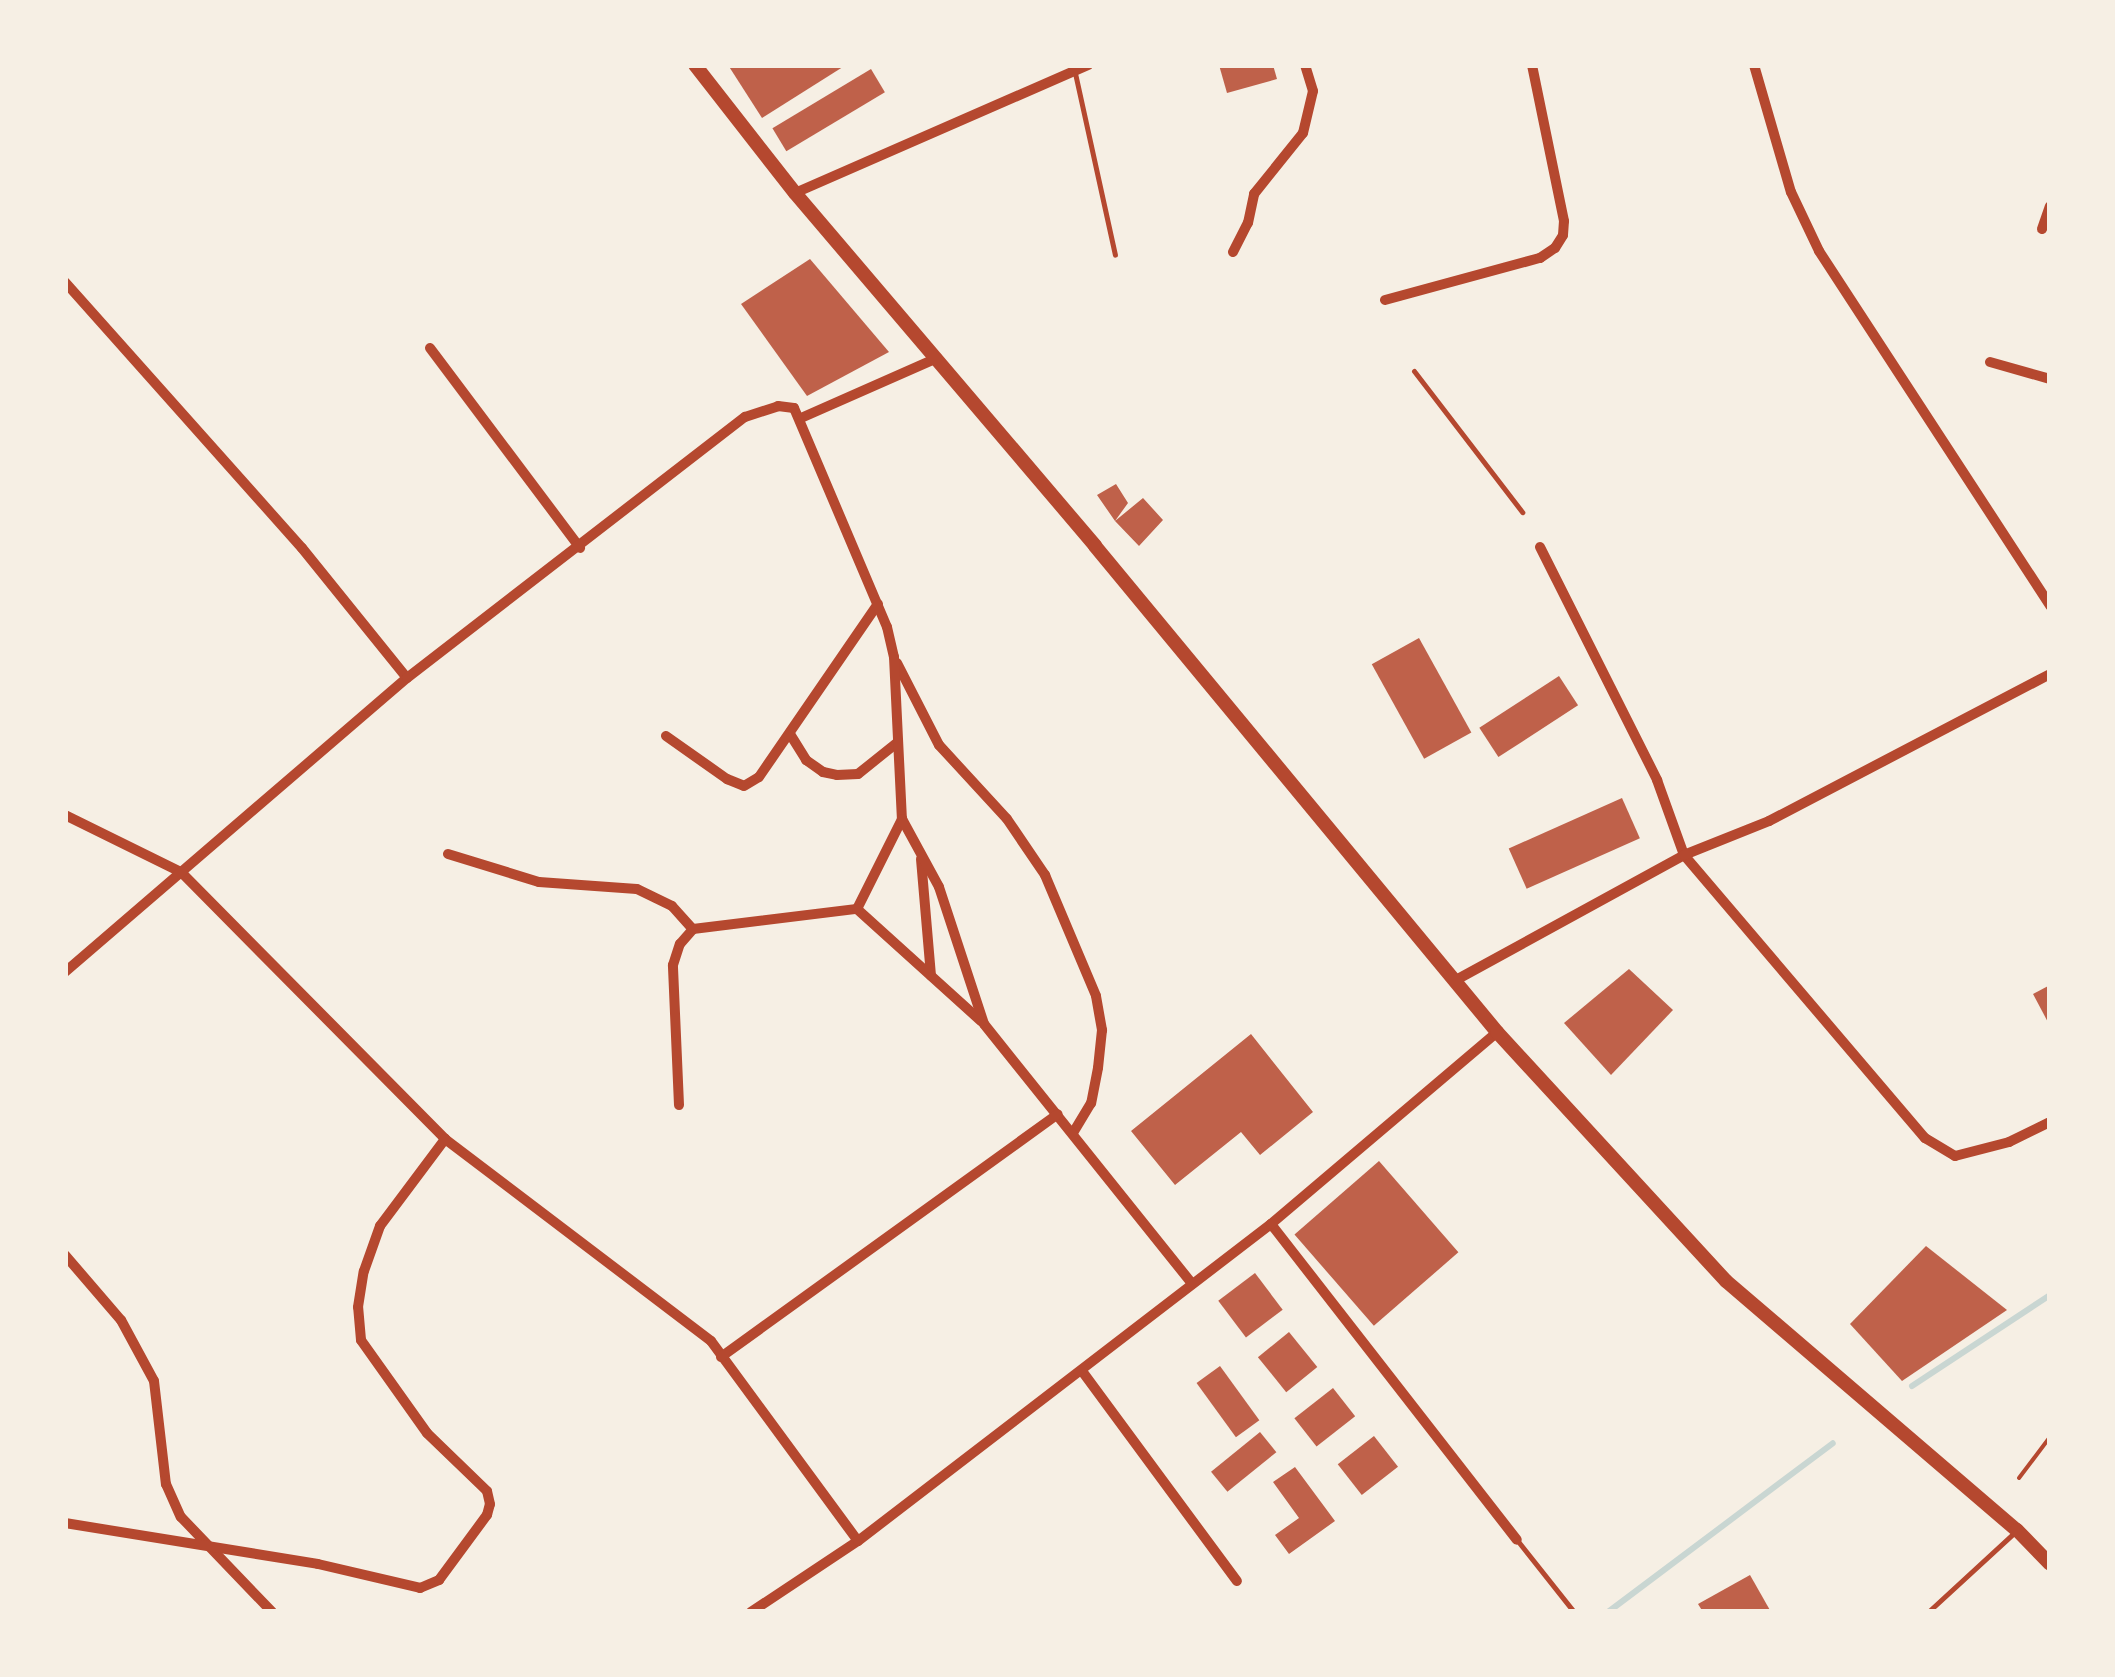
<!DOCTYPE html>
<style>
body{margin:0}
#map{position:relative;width:2115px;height:1677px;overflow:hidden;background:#f6efe4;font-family:"Noto Sans",sans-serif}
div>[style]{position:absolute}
.stream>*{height:6px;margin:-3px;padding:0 3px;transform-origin:3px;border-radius:3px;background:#c9d6d2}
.building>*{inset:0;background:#bf614a;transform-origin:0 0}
.path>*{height:4px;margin:-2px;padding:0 2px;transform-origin:2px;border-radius:2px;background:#b5482f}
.service>*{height:5px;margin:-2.5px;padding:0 2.5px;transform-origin:2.5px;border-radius:2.5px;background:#b5482f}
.minor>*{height:10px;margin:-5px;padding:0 5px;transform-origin:5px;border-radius:5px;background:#b5482f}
.secondary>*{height:14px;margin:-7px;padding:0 7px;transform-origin:7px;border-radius:7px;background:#b5482f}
span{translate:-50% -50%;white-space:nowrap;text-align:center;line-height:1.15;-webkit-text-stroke:10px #f6efe4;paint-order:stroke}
.frame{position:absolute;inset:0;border:68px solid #f6efe4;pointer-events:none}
</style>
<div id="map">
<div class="stream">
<div style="left:1912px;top:1386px;width:165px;rotate:-33.4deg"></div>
<div style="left:1608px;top:1612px;width:281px;rotate:-36.9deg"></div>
</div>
<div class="building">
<div style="clip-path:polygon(728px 65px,846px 65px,762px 118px)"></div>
<div style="clip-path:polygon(1219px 65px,1273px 65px,1277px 79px,1227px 93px)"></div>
<div style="left:871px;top:69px;width:27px;height:115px;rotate:59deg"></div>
<div style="clip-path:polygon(810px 259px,889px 352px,807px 396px,741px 304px)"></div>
<div style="clip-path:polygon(1116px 484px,1128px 503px,1115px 521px,1143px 498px,1163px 520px,1139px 546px,1115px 521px,1097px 495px)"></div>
<div style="left:1419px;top:638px;width:108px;height:54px;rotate:61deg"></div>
<div style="left:1559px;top:676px;width:35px;height:95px;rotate:57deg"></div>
<div style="left:1622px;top:798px;width:44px;height:124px;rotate:66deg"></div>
<div style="clip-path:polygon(1629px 969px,1673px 1010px,1611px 1075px,1564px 1023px)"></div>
<div style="clip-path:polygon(2050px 985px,2050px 1026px,2033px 994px)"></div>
<div style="clip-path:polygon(1251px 1034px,1313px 1112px,1260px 1155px,1241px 1132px,1175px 1185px,1131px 1131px)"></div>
<div style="left:1379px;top:1161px;width:121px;height:112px;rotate:49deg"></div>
<div style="clip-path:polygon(1926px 1246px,2007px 1310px,1902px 1381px,1850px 1324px)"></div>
<div style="left:1255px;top:1273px;width:46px;height:46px;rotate:53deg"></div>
<div style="left:1289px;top:1332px;width:45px;height:40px;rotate:51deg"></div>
<div style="left:1220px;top:1366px;width:67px;height:29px;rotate:54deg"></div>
<div style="left:1333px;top:1388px;width:36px;height:49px;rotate:52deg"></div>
<div style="left:1260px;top:1432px;width:26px;height:63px;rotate:51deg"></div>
<div style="left:1374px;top:1436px;width:39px;height:46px;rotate:52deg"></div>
<div style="clip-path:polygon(1295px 1467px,1335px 1521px,1289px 1554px,1275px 1535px,1299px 1518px,1273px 1482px)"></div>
<div style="clip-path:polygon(1750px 1575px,1771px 1612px,1703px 1612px,1698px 1604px)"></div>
</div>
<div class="path">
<div style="left:2050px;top:1375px;width:37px;rotate:90deg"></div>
<div style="left:2019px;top:1478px;width:51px;rotate:-52.9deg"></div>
</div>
<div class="service">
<div style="left:1075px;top:73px;width:186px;rotate:77.6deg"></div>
<div style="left:1414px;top:371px;width:178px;rotate:52.5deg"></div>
<div style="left:1517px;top:1540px;width:92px;rotate:51.6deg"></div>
<div style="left:1928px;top:1612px;width:118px;rotate:-42.6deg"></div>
</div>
<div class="minor">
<div style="left:1754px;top:65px;width:132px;rotate:73.8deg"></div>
<div style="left:1791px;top:192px;width:65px;rotate:64.6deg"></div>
<div style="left:1819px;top:251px;width:424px;rotate:56.9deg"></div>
<div style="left:795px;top:193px;width:320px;rotate:-23.6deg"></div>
<div style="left:2042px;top:229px;width:24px;rotate:-71deg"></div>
<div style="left:1233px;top:252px;width:33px;rotate:-63deg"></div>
<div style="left:1248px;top:223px;width:30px;rotate:-78deg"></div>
<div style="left:1254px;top:194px;width:78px;rotate:-51.2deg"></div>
<div style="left:1303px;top:133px;width:43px;rotate:-76.6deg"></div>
<div style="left:1313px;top:91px;width:27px;rotate:-107deg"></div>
<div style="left:65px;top:282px;width:356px;rotate:48.3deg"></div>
<div style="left:302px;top:548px;width:167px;rotate:51.1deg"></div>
<div style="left:1385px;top:300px;width:161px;rotate:-15.2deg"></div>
<div style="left:1540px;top:258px;width:18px;rotate:-34deg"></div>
<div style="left:1555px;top:248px;width:15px;rotate:-58deg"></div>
<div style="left:1563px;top:235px;width:14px;rotate:-86deg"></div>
<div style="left:1564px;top:221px;width:159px;rotate:-101.6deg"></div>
<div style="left:430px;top:348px;width:250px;rotate:53.1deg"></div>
<div style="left:1990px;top:362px;width:62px;rotate:15.8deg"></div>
<div style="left:801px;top:418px;width:149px;rotate:-23.8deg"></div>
<div style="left:1540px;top:547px;width:261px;rotate:63.3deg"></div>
<div style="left:1657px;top:780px;width:80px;rotate:70.2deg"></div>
<div style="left:1684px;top:855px;width:372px;rotate:49.6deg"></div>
<div style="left:1925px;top:1138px;width:35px;rotate:31deg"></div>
<div style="left:1955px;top:1156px;width:56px;rotate:-14.5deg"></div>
<div style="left:2009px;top:1142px;width:46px;rotate:-26deg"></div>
<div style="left:897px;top:663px;width:92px;rotate:62.9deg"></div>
<div style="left:939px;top:745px;width:100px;rotate:47.4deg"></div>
<div style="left:1007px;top:819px;width:68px;rotate:55.8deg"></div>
<div style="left:1045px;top:875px;width:131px;rotate:67.1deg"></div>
<div style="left:1096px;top:996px;width:35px;rotate:80deg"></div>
<div style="left:1102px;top:1030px;width:38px;rotate:96deg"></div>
<div style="left:1098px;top:1068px;width:36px;rotate:101deg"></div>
<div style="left:1091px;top:1103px;width:35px;rotate:121deg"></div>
<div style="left:790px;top:734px;width:31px;rotate:58deg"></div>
<div style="left:806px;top:760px;width:21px;rotate:35deg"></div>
<div style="left:823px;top:772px;width:14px;rotate:12deg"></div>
<div style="left:837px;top:775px;width:21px;rotate:-3deg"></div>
<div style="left:858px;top:774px;width:51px;rotate:-38.7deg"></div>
<div style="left:666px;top:736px;width:75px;rotate:35.2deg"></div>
<div style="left:727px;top:779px;width:18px;rotate:22deg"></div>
<div style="left:744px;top:786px;width:17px;rotate:-31deg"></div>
<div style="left:759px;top:777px;width:210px;rotate:-55.5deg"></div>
<div style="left:65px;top:815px;width:129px;rotate:26.2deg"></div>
<div style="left:181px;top:872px;width:375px;rotate:45.3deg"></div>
<div style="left:445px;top:1139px;width:334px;rotate:37.2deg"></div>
<div style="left:711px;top:1341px;width:248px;rotate:53.7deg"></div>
<div style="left:448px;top:854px;width:95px;rotate:17.1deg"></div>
<div style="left:539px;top:882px;width:98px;rotate:4.1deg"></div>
<div style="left:637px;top:889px;width:39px;rotate:26deg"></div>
<div style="left:672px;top:906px;width:31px;rotate:48deg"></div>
<div style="left:921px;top:859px;width:117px;rotate:85.1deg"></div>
<div style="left:857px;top:909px;width:101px;rotate:-63.4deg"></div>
<div style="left:65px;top:972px;width:451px;rotate:-40.7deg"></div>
<div style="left:407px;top:678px;width:427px;rotate:-37.7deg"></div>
<div style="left:745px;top:417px;width:35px;rotate:-18deg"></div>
<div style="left:778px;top:406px;width:16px;rotate:7deg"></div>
<div style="left:794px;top:408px;width:238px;rotate:67deg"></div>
<div style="left:887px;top:627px;width:31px;rotate:77deg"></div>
<div style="left:894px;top:657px;width:162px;rotate:87.2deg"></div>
<div style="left:902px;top:819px;width:77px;rotate:61.4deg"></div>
<div style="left:939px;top:887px;width:144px;rotate:71.8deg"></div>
<div style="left:984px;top:1024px;width:333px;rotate:51.3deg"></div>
<div style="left:1456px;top:980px;width:260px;rotate:-28.7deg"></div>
<div style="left:1684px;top:855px;width:92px;rotate:-21.8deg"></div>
<div style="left:1769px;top:821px;width:317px;rotate:-27.6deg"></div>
<div style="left:679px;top:1105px;width:140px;rotate:-92.5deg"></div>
<div style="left:673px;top:965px;width:22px;rotate:-72deg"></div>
<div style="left:680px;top:944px;width:20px;rotate:-49deg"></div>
<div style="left:693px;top:929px;width:165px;rotate:-7deg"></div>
<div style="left:857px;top:909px;width:167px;rotate:42.1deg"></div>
<div style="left:1271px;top:1224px;width:400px;rotate:52.1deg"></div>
<div style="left:65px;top:1255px;width:86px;rotate:49.3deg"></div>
<div style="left:121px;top:1320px;width:69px;rotate:61.6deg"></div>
<div style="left:154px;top:1381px;width:104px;rotate:83.4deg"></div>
<div style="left:166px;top:1484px;width:36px;rotate:66deg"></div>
<div style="left:181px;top:1517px;width:132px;rotate:46.2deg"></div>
<div style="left:721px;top:1357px;width:415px;rotate:-35.8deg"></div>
<div style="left:1082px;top:1371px;width:261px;rotate:53.6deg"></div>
<div style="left:65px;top:1523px;width:256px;rotate:9.2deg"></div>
<div style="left:318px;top:1564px;width:105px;rotate:13.2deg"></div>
<div style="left:420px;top:1588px;width:21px;rotate:-23deg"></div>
<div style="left:439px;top:1580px;width:81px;rotate:-53.6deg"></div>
<div style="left:487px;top:1515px;width:11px;rotate:-75deg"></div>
<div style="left:490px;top:1504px;width:13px;rotate:-103deg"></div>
<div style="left:487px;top:1491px;width:83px;rotate:-136deg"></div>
<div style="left:427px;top:1433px;width:114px;rotate:-125.4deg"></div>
<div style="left:361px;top:1340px;width:33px;rotate:-95deg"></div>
<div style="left:358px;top:1307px;width:36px;rotate:-81deg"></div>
<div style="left:364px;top:1271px;width:48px;rotate:-70.4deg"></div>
<div style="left:380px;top:1226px;width:109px;rotate:-53.2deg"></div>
<div style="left:751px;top:1612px;width:128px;rotate:-33.6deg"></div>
<div style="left:858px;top:1541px;width:521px;rotate:-37.51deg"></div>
<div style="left:1271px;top:1224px;width:297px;rotate:-40.3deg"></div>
</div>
<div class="secondary">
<div style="left:695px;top:65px;width:162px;rotate:52deg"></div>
<div style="left:795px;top:193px;width:463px;rotate:49.6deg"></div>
<div style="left:1095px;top:546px;width:631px;rotate:50.4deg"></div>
<div style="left:1497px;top:1032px;width:338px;rotate:47.4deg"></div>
<div style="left:1726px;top:1281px;width:383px;rotate:40.6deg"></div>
<div style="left:2017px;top:1530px;width:47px;rotate:45.9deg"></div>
</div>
<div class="frame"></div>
</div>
